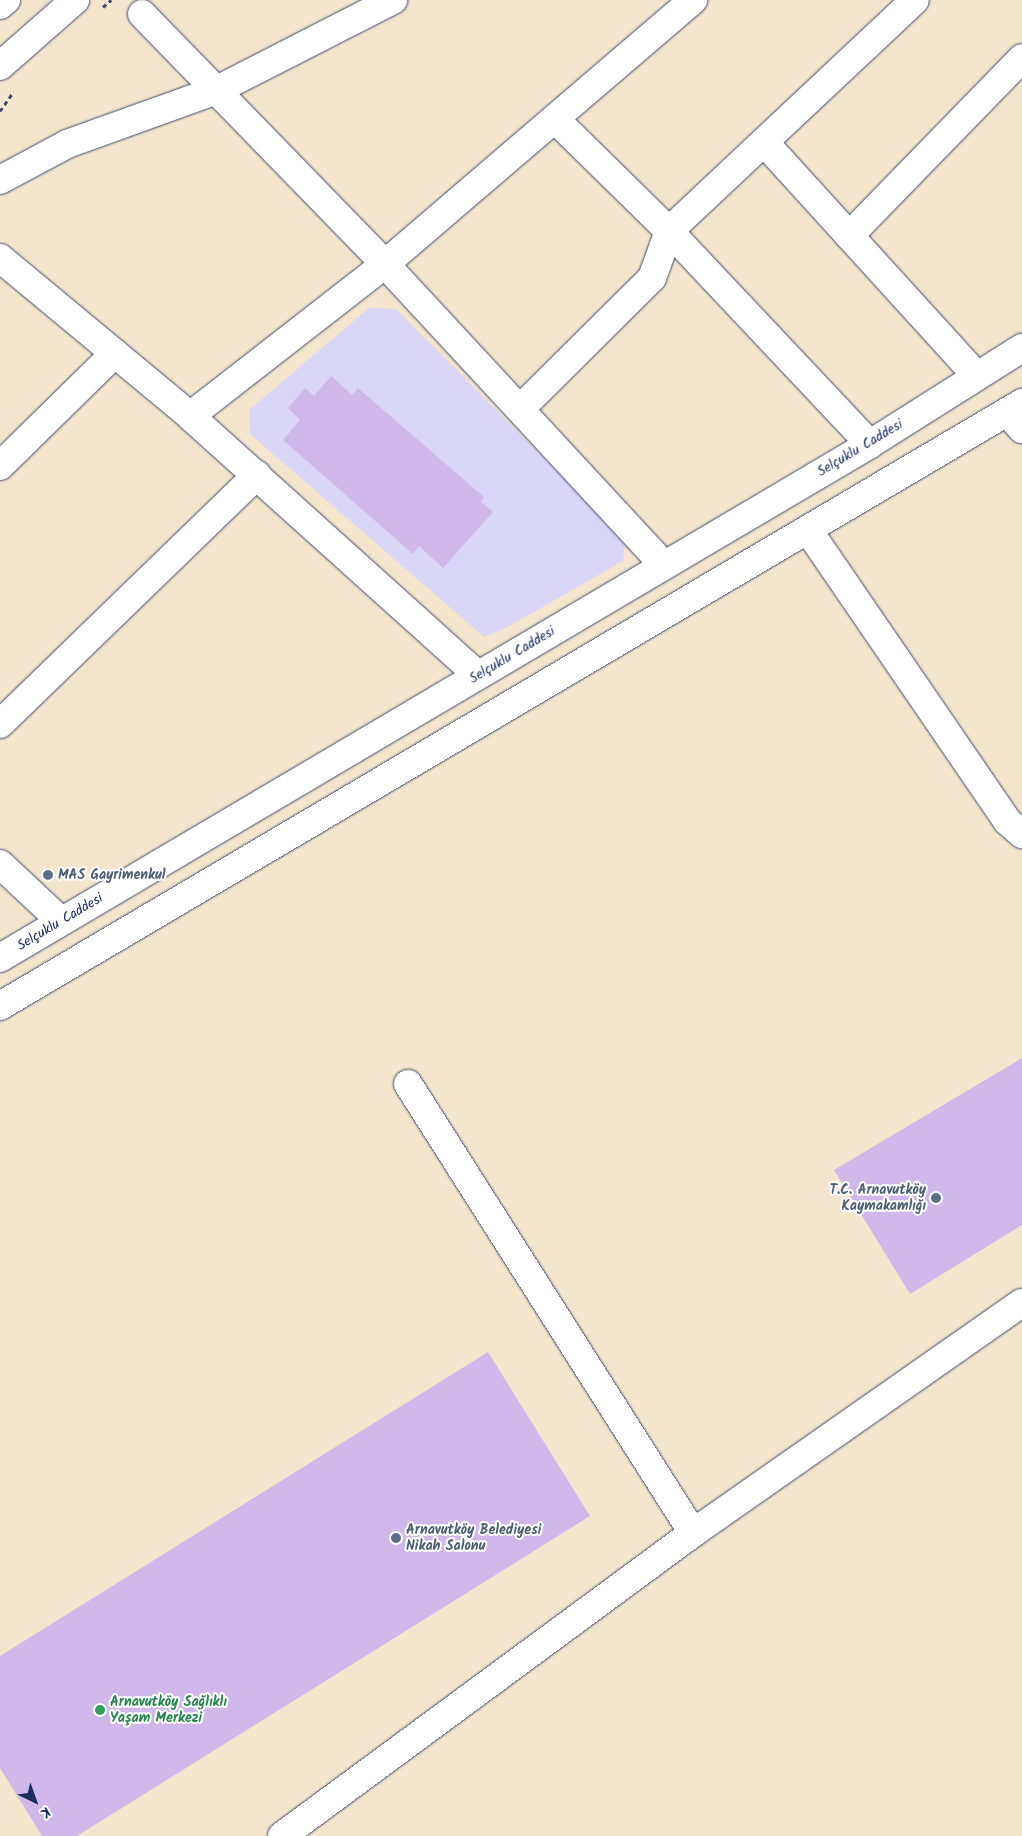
<!DOCTYPE html>
<meta charset="utf-8">
<style>
body{margin:0}
#map{position:relative;width:1022px;height:1836px;overflow:hidden;background:#f4e6cd;font-family:Kalam,sans-serif}
div>[style]{position:absolute}
.built>*{inset:0;background:#dad6f7}
.building>*{inset:0;background:#d0b8ea}
.path>*{height:3px;margin-top:-1.5px;transform-origin:0;background:repeating-linear-gradient(90deg,#3c4a6f 0 4px,transparent 0 8px)}
.roads{filter:drop-shadow(0 0 1px #3c4a6f) drop-shadow(0 0 1px #3c4a6f)}
.minor>*{height:28px;margin:-14px;padding:0 14px;transform-origin:14px;border-radius:14px;background:#fff}
.major>*{height:28px;margin:-14px;padding:0 14px;transform-origin:14px;border-radius:14px;background:#fff}
.highway>*{height:28px;margin:-14px;padding:0 14px;transform-origin:14px;border-radius:14px;background:#fff}
.dots>*{width:14px;height:14px;translate:-50% -50%;box-sizing:border-box;border:2px solid #fff;border-radius:50%}
span{translate:-50% -50%;white-space:nowrap;text-align:center;line-height:1.15;-webkit-text-stroke:4px #fff;paint-order:stroke}
.street-label{font-size:14px;color:#1b2f5e}
.service-label{font-size:14px;color:#4e5e75;font-weight:700}
.left{translate:0 -50%;text-align:left}
.right{translate:-100% -50%;text-align:right}
.leisure-label{font-size:14px;color:#27864d;font-weight:700}
.north{position:absolute;left:10px;top:1776px;width:50px;height:50px;-webkit-text-stroke:4px #fff;paint-order:stroke;rotate:138deg;font-size:14px;font-weight:700;line-height:20px;text-align:center;color:#1b2f5e}
.north::after{content:'';display:block;margin:auto;width:18px;height:22px;background:#1b2f5e;clip-path:polygon(50% 0,100% 100%,50% 72%,0 100%)}
</style>
<div id="map">
<div class="built">
<div style="clip-path:polygon(369px 308px,396px 309px,625px 540px,623px 561px,504px 629px,484px 637px,250px 434px,249px 410px)"></div>
</div>
<div class="building">
<div style="clip-path:polygon(331px 376px,352px 395px,358px 388px,484px 497px,481px 502px,493px 512px,443px 568px,419px 546px,413px 554px,283px 440px,300px 420px,288px 408px,305px 388px,314px 396px)"></div>
<div style="clip-path:polygon(1022px 1058px,1022px 1225px,910px 1294px,834px 1170px)"></div>
<div style="clip-path:polygon(488px 1352px,590px 1516px,77px 1836px,42px 1836px,0 1768px,0 1656px)"></div>
</div>
<div class="path">
<div style="left:103px;top:7px;width:11px;rotate:-41deg"></div>
<div style="left:0;top:111px;width:24px;rotate:-55deg"></div>
</div>
<div class="roads">
<div class="minor">
<div style="left:142px;top:14px;width:349px;rotate:45.8deg"></div>
<div style="left:385px;top:264px;width:410px;rotate:47.2deg"></div>
<div style="left:555px;top:119px;width:160px;rotate:44.5deg"></div>
<div style="left:669px;top:231px;width:293px;rotate:46.7deg"></div>
<div style="left:764px;top:142px;width:316px;rotate:47.7deg"></div>
<div style="left:0;top:180px;width:76px;rotate:-28.2deg"></div>
<div style="left:67px;top:144px;width:159px;rotate:-19.8deg"></div>
<div style="left:217px;top:90px;width:198px;rotate:-27.1deg"></div>
<div style="left:849px;top:236px;width:248px;rotate:-45.8deg"></div>
<div style="left:0;top:258px;width:247px;rotate:39.7deg"></div>
<div style="left:190px;top:416px;width:387px;rotate:42deg"></div>
<div style="left:521px;top:408px;width:185px;rotate:-44.8deg"></div>
<div style="left:652px;top:278px;width:50px;rotate:-70.1deg"></div>
<div style="left:669px;top:231px;width:337px;rotate:-43.2deg"></div>
<div style="left:1007px;top:412px;width:23px;rotate:49deg"></div>
<div style="left:190px;top:416px;width:247px;rotate:-37.9deg"></div>
<div style="left:385px;top:264px;width:406px;rotate:-40.6deg"></div>
<div style="left:0;top:466px;width:161px;rotate:-44.5deg"></div>
<div style="left:808px;top:530px;width:353px;rotate:55.6deg"></div>
<div style="left:1007px;top:821px;width:20px;rotate:41deg"></div>
<div style="left:0;top:724px;width:358px;rotate:-44.1deg"></div>
<div style="left:0;top:864px;width:83px;rotate:43.1deg"></div>
<div style="left:408px;top:1084px;width:532px;rotate:57.59deg"></div>
<div style="left:282px;top:1836px;width:511px;rotate:-36.4deg"></div>
<div style="left:693px;top:1533px;width:401px;rotate:-35deg"></div>
</div>
<div class="major">
<div style="left:0;top:958px;width:1010px;rotate:-30.57deg"></div>
<div style="left:870px;top:444px;width:180px;rotate:-32.3deg"></div>
<div style="left:0;top:1006px;width:1187px;rotate:-30.54deg"></div>
</div>
<div class="highway">
<div style="left:0;top:5px;width:8px;rotate:-40deg"></div>
<div style="left:0;top:66px;width:100px;rotate:-41.3deg"></div>
</div>
</div>
<div class="dots">
<div style="left:48px;top:875px;background:#5c6f8a"></div>
<div style="left:936px;top:1198px;background:#5c6f8a"></div>
<div style="left:396px;top:1538px;background:#5c6f8a"></div>
<div style="left:100px;top:1710px;background:#2e9e5b"></div>
</div>
<div class="street-label">
<span style="left:860px;top:448px;rotate:-31deg">Selçuklu Caddesi</span>
<span style="left:512px;top:655px;rotate:-31deg">Selçuklu Caddesi</span>
<span style="left:60px;top:922px;rotate:-31deg">Selçuklu Caddesi</span>
</div>
<div class="service-label">
<span class="left" style="left:58px;top:875px">MAS Gayrimenkul</span>
<span class="right" style="left:926px;top:1198px">T.C. Arnavutköy<br>Kaymakamlığı</span>
<span class="left" style="left:406px;top:1538px">Arnavutköy Belediyesi<br>Nikah Salonu</span>
</div>
<div class="leisure-label">
<span class="left" style="left:110px;top:1710px">Arnavutköy Sağlıklı<br>Yaşam Merkezi</span>
</div>
<div class="north">K</div>
</div>
